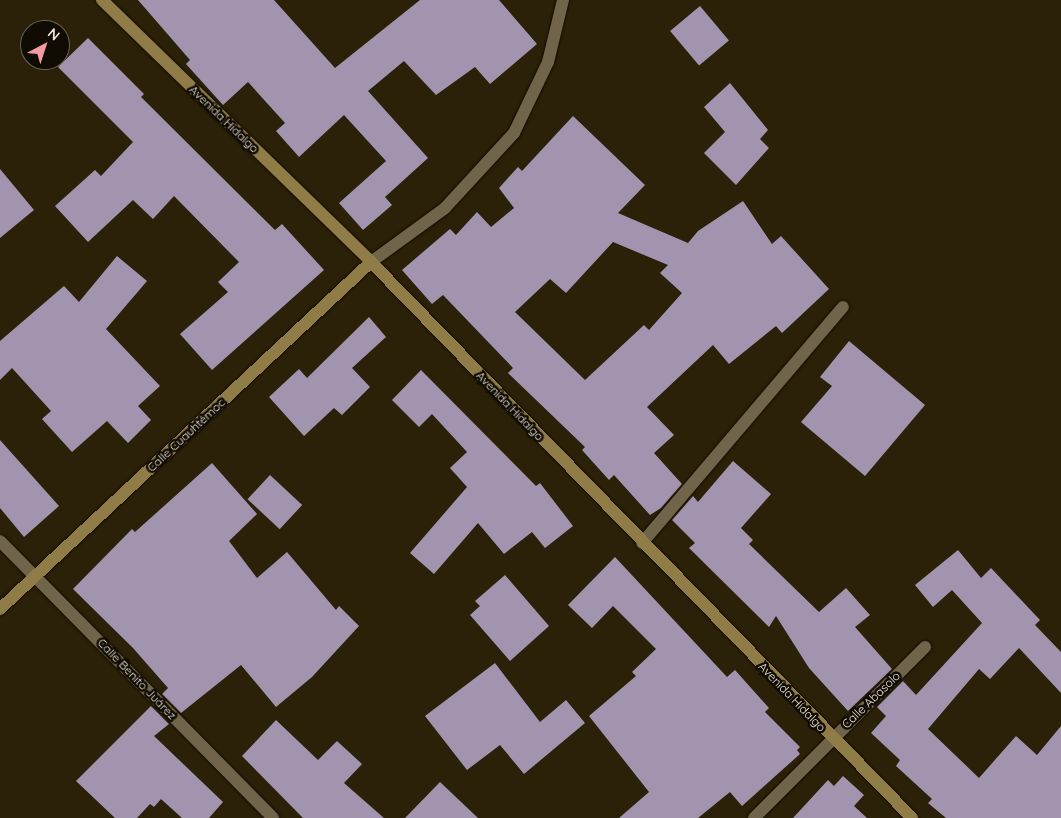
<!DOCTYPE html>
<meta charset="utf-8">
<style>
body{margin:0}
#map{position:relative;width:1061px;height:818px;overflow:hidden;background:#2b2108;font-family:Quicksand,sans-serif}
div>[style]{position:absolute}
.building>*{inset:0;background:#a294af;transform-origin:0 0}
.roads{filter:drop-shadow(0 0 1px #140a00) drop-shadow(0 0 1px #140a00)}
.street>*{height:12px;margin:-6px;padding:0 6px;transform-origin:6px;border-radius:6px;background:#70644a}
.secondary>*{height:12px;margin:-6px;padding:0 6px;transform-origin:6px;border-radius:6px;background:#907c46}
span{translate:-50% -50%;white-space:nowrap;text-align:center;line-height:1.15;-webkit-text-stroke:5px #100b03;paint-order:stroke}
.street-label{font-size:12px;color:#ede6d7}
.north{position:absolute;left:20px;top:20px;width:50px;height:50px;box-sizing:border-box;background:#100b03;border:1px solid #686358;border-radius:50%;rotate:40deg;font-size:14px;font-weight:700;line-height:20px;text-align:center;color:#ede6d7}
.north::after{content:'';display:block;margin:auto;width:18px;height:22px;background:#f49aa1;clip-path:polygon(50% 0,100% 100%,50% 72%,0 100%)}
</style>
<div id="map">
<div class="building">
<div style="clip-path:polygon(138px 0,274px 0,335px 68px,420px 0,499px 0,537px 44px,490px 84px,475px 67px,436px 95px,404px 61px,368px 91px,428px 158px,385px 197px,392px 205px,363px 230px,339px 203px,386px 161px,344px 115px,299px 157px,276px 131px,285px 123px,248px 82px,223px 105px,186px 64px,190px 60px)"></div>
<div style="left:700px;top:6px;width:45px;height:39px;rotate:50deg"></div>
<div style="clip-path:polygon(88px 38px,144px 94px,141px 97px,275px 230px,282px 224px,324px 270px,212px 370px,180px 334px,228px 292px,218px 282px,239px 262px,174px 196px,153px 219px,133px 200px,88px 242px,55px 206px,95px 170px,101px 176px,133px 142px,58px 67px)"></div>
<div style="clip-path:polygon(730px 83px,768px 130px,760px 139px,769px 148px,736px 185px,704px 153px,725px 132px,704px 107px)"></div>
<div style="clip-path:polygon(evenodd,573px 116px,645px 185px,618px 213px,688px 243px,698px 231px,743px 201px,772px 244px,781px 236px,829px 289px,782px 333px,776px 326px,729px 364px,713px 345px,647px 407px,674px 435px,654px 453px,682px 484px,661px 508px,650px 515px,614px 475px,609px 480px,582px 450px,585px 447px,508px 373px,513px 368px,443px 295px,432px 304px,402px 270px,450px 229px,456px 235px,477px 212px,491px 227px,514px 208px,499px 188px,518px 167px,522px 171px,573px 116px,613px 242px,668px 265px,660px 273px,682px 293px,649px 330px,644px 325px,585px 380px,515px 312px,550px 279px,566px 293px,613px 242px)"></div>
<div style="clip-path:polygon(0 169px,34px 210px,0 238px)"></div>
<div style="clip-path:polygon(117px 256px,147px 281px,106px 329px,160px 386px,138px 406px,151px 420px,128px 443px,107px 421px,72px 452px,42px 419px,51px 411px,12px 368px,0 380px,0 341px,64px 286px,79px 302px)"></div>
<div style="clip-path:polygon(369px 317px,386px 337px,352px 368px,370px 387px,342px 415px,334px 408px,304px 436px,269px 397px,299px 369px,307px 378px)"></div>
<div style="clip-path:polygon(849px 341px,925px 405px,865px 476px,801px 422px,832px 386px,820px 377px)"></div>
<div style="clip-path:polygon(421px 370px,536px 486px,540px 483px,573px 526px,545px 548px,532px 532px,504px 554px,478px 523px,434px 574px,410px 553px,467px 487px,450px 468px,467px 452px,432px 414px,419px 427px,392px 400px)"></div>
<div style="clip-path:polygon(0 440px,59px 506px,24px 537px,0 508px)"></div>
<div style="clip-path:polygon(733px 461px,771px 494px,741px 528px,753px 540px,749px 544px,819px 612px,846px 588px,870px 615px,855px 627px,892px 669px,848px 711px,809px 668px,776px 616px,769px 627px,689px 548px,695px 543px,672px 520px,693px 496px,698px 502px)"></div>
<div style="clip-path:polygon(212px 463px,257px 514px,229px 541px,257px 578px,287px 552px,336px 610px,339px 606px,359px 626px,312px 677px,276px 707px,241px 665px,181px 713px,162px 694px,168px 688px,133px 648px,73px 589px,132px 529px,135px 532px)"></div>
<div style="left:270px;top:475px;width:44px;height:33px;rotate:43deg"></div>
<div style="clip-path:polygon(958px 550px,981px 578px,991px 568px,1040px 620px,1035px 625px,1061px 652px,1061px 693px,1019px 648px,990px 679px,979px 669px,928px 729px,979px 778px,1016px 736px,1037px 755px,1061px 726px,1061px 818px,946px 818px,928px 803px,932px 799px,896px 766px,900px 760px,871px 733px,886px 716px,877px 707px,903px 681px,916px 695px,982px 623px,952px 590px,933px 607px,915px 585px)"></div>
<div style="clip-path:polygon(615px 557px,727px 677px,735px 670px,769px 708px,765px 712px,800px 747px,797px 750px,800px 754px,742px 806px,730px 792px,698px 818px,619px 818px,649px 792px,589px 716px,636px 676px,632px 672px,656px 649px,613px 606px,592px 628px,568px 605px)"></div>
<div style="clip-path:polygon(505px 575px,549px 626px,510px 661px,470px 615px,480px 606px,475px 601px)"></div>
<div style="clip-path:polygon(495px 663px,540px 722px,566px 700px,585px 723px,524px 774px,500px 745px,467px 770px,425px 716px)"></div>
<div style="clip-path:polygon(151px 706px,169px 724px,154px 736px,223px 802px,209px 818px,182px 818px,161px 799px,154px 807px,150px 804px,137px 818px,115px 818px,76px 781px)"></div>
<div style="clip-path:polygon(276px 720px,318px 760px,337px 741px,362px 764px,344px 783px,384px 818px,303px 818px,242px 756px)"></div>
<div style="clip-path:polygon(843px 776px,864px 795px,854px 806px,867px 818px,793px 818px,828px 780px,834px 786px)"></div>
<div style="clip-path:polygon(440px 782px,478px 818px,405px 818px)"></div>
</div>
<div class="roads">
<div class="street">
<div style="left:371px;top:262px;width:92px;rotate:-36.1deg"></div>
<div style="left:445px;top:208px;width:102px;rotate:-47.4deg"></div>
<div style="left:514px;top:133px;width:79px;rotate:-64.4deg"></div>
<div style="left:548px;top:62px;width:64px;rotate:-76.4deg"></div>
<div style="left:0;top:541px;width:389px;rotate:45.4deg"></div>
<div style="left:642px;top:543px;width:310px;rotate:-49.6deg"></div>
<div style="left:754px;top:818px;width:242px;rotate:-45deg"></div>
</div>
<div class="secondary">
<div style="left:102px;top:0;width:376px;rotate:44.2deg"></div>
<div style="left:371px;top:262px;width:776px;rotate:45.78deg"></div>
<div style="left:0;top:609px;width:508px;rotate:-43.09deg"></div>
</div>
</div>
<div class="street-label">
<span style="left:224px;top:119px;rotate:44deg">Avenida Hidalgo</span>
<span style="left:510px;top:406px;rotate:46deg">Avenida Hidalgo</span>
<span style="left:186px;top:435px;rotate:-43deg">Calle Cuauhtémoc</span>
<span style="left:137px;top:679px;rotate:46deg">Calle Benito Juárez</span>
<span style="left:792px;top:697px;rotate:46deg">Avenida Hidalgo</span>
<span style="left:871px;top:700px;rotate:-44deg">Calle Abasolo</span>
</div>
<div class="north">N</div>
</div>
